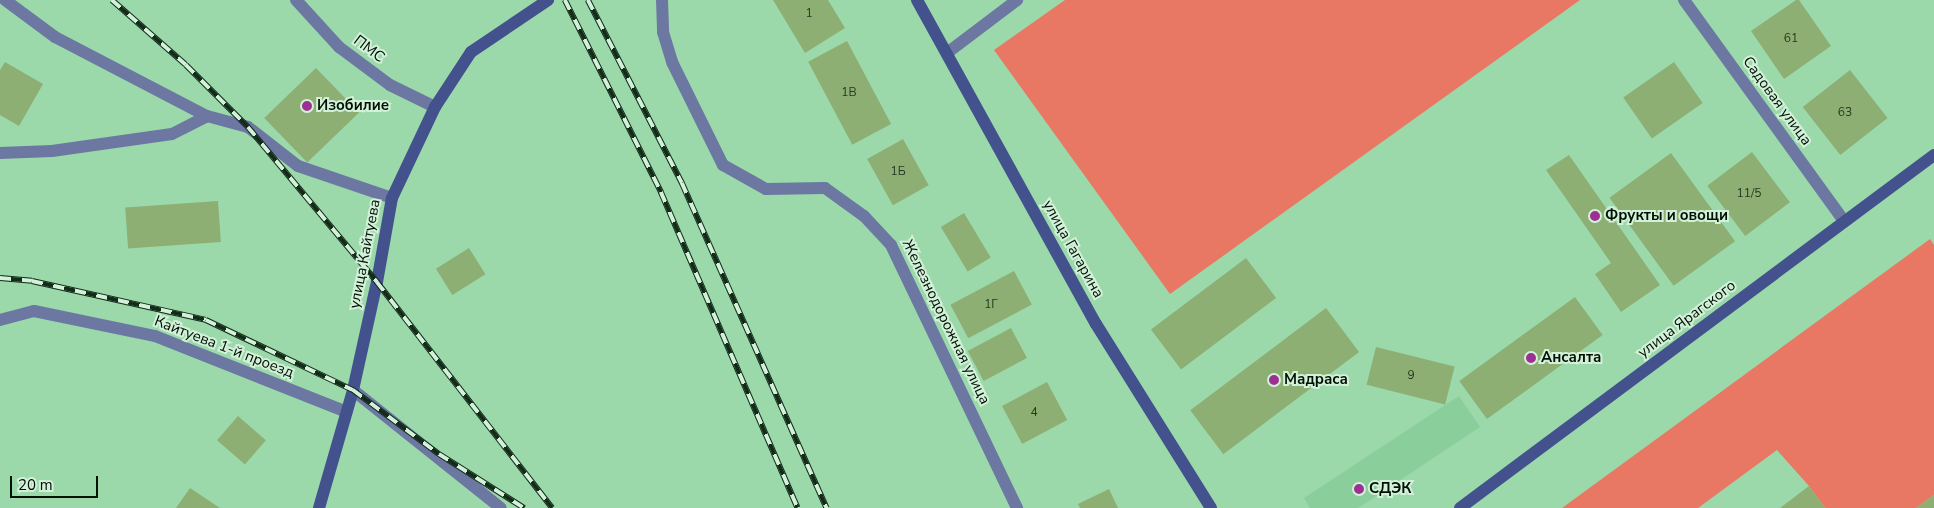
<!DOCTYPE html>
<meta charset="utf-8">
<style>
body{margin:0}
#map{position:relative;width:1934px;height:508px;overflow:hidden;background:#9bd9ab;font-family:"Nunito Sans",sans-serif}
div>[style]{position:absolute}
.built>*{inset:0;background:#8ace9c}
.green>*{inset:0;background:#e87763}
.building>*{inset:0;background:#8eaf74;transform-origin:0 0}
.street>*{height:12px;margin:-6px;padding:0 6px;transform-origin:6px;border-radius:6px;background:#6c78a2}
.secondary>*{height:12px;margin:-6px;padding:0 6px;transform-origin:6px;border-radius:6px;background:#43518d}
.rail>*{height:5.5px;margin-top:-2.75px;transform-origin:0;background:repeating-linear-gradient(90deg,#d3f1d9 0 11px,#142b1a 0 22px);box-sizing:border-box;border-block:1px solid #142b1a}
.dots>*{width:14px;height:14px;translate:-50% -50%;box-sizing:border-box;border:2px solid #d3f1d9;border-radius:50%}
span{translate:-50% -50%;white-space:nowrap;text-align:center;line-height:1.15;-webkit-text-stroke:4px #d3f1d9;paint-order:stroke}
.number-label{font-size:12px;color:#243820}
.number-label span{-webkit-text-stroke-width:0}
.street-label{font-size:15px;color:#001104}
.poi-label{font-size:15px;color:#001104;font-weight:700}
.left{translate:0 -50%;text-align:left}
.scale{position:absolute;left:10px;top:476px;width:88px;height:22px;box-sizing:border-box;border:2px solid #001104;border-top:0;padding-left:6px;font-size:15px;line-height:18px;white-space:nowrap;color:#001104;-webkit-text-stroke:4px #d3f1d9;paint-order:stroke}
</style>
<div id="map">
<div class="built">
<div style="clip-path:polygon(1459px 396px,1480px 427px,1358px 508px,1310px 508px,1304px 498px)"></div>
</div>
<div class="green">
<div style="clip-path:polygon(1065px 0,1580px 0,1170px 294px,994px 50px)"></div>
<div style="clip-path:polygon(1930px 239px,1934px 245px,1934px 495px,1916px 508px,1825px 508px,1809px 486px,1777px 450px,1698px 508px,1562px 508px)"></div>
</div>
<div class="building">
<div style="clip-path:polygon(773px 0,828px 0,845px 28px,805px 53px)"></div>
<div style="clip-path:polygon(1796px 0,1799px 0,1831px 46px,1784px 79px,1751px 31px)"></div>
<div style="left:847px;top:41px;width:94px;height:44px;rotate:62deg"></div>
<div style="clip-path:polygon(5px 62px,43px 84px,19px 126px,0 115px,0 70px)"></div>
<div style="left:1674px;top:62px;width:50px;height:62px;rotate:55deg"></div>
<div style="left:316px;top:68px;width:62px;height:72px;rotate:46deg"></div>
<div style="left:1850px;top:70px;width:61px;height:60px;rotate:52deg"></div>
<div style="left:903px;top:139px;width:53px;height:41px;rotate:61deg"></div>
<div style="left:1752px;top:152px;width:63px;height:56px;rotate:53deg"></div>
<div style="left:1671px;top:153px;width:109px;height:76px;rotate:54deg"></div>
<div style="clip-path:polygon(1569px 155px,1660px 285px,1621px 312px,1595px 274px,1611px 263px,1546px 170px)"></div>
<div style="left:218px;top:201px;width:41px;height:93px;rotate:86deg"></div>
<div style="left:964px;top:213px;width:52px;height:27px;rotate:59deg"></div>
<div style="left:469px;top:248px;width:31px;height:39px;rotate:58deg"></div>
<div style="left:1246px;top:258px;width:50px;height:119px;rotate:53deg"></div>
<div style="left:1014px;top:271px;width:38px;height:72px;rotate:62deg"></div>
<div style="left:1575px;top:297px;width:47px;height:143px;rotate:54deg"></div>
<div style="left:1326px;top:308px;width:55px;height:170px;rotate:53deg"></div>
<div style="left:1011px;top:328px;width:34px;height:49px;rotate:62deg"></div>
<div style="left:1376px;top:347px;width:81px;height:39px;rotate:14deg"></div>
<div style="left:1047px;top:382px;width:43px;height:51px;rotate:62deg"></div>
<div style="left:238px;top:416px;width:37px;height:32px;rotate:41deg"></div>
<div style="clip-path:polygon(1809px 486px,1825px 508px,1780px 508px)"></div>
<div style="clip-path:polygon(190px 488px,220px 508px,176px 508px)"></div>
<div style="clip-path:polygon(1109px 489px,1118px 508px,1080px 508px,1078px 504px)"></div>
<div style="clip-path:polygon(1934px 495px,1934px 508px,1916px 508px)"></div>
</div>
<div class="street">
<div style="left:5px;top:0;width:62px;rotate:36.5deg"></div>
<div style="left:55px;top:37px;width:171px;rotate:27.5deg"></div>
<div style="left:296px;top:0;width:64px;rotate:47.5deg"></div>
<div style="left:339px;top:47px;width:64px;rotate:36.7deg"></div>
<div style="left:390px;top:85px;width:50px;rotate:26.1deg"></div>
<div style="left:662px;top:0;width:32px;rotate:88deg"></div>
<div style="left:663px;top:32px;width:31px;rotate:73deg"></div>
<div style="left:672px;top:62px;width:115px;rotate:63.7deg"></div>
<div style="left:723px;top:165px;width:49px;rotate:29.2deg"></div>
<div style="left:766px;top:189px;width:59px;rotate:-1deg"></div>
<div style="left:825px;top:188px;width:48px;rotate:35.7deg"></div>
<div style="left:864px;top:216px;width:40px;rotate:47deg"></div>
<div style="left:891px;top:245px;width:292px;rotate:64.4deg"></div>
<div style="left:1684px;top:0;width:273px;rotate:54.1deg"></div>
<div style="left:947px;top:53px;width:88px;rotate:-37.1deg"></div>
<div style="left:0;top:153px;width:52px;rotate:-2.2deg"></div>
<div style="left:52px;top:151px;width:121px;rotate:-8.1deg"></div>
<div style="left:172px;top:134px;width:39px;rotate:-27deg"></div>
<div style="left:207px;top:116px;width:42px;rotate:15deg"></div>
<div style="left:248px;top:127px;width:63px;rotate:38deg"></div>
<div style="left:298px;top:166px;width:99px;rotate:18.8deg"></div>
<div style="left:0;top:320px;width:35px;rotate:-15deg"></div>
<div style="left:34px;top:311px;width:124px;rotate:11.7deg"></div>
<div style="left:155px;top:336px;width:206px;rotate:21.6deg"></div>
<div style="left:353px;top:390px;width:189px;rotate:38.6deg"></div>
</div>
<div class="secondary">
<div style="left:917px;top:0;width:370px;rotate:61.1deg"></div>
<div style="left:1096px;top:324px;width:217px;rotate:58deg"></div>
<div style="left:319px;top:508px;width:123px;rotate:-73.9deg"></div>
<div style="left:353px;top:390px;width:111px;rotate:-77.5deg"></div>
<div style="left:377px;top:282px;width:85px;rotate:-79.9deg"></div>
<div style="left:392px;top:198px;width:101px;rotate:-64.7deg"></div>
<div style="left:435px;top:107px;width:66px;rotate:-56.8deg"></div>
<div style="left:471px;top:52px;width:93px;rotate:-34deg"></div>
<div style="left:1460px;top:508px;width:591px;rotate:-36.68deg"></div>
</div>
<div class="rail">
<div style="left:112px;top:0;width:98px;rotate:41.3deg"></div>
<div style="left:186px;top:65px;width:88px;rotate:45deg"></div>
<div style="left:248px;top:127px;width:202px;rotate:50.2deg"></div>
<div style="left:377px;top:282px;width:286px;rotate:52.2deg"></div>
<div style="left:565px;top:0;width:215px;rotate:63.4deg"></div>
<div style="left:661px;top:192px;width:344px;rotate:66.6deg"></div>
<div style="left:588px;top:0;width:206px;rotate:62.8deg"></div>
<div style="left:682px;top:183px;width:356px;rotate:66deg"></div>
<div style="left:0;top:278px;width:32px;rotate:5deg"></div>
<div style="left:32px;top:281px;width:178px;rotate:12.6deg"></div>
<div style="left:206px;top:320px;width:163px;rotate:25.5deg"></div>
<div style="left:353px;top:390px;width:107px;rotate:36.7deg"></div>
<div style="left:439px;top:454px;width:101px;rotate:32.4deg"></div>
</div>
<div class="dots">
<div style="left:307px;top:106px;background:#9c3193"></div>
<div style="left:1595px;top:216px;background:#9c3193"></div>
<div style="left:1531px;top:358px;background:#9c3193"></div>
<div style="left:1274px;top:380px;background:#9c3193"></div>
<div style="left:1359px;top:489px;background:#9c3193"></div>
</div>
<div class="number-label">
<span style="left:809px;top:14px">1</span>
<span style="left:1791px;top:39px">61</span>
<span style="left:849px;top:93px">1В</span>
<span style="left:1845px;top:113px">63</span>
<span style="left:898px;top:172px">1Б</span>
<span style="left:1749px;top:194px">11/5</span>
<span style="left:991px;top:305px">1Г</span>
<span style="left:1411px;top:376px">9</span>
<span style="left:1034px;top:413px">4</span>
</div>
<div class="street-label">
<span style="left:369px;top:49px;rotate:37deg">ПМС</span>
<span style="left:1777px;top:101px;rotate:54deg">Садовая улица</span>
<span style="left:1073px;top:249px;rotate:61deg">улица Гагарина</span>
<span style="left:365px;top:254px;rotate:-79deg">улица Кайтуева</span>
<span style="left:1687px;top:319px;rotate:-37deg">улица Ярагского</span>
<span style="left:946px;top:322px;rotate:64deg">Железнодорожная улица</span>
<span style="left:224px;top:347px;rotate:21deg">Кайтуева 1-й проезд</span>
</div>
<div class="poi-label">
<span class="left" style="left:317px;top:106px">Изобилие</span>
<span class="left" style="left:1605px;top:216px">Фрукты и овощи</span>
<span class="left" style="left:1541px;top:358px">Ансалта</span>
<span class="left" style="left:1284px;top:380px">Мадраса</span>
<span class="left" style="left:1369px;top:489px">СДЭК</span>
</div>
<div class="scale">20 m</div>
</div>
